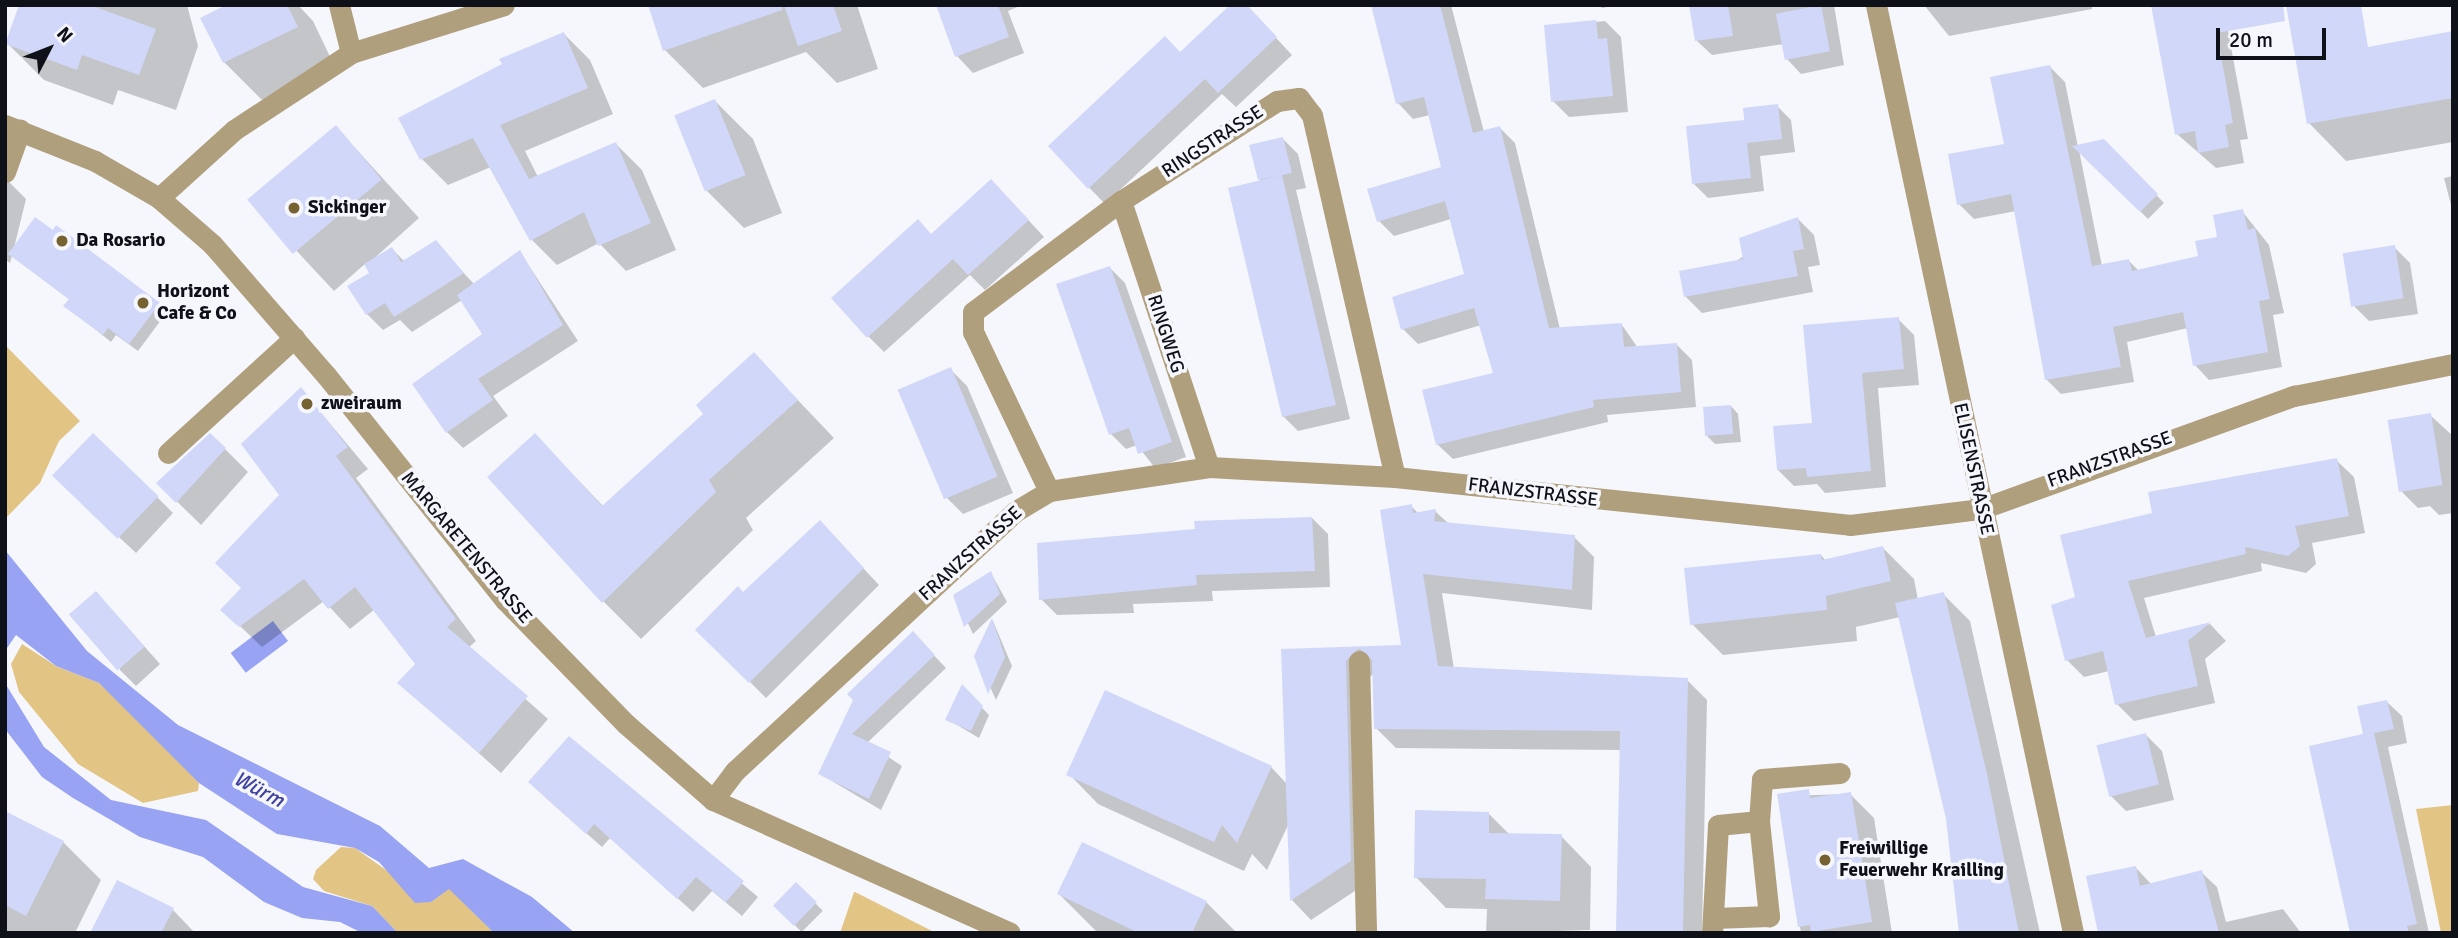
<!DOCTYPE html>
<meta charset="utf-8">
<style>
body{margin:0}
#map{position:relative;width:2458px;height:938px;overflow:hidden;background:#f6f7fc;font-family:Signika,sans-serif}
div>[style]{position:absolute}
.green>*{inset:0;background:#e2c485}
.water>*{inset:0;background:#98a3f3;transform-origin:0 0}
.shadow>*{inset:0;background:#0003;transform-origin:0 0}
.building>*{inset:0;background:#d1d7f9;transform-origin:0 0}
.minor>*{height:21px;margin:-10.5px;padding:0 10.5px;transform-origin:10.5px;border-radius:10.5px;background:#b09f7c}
.dots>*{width:19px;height:19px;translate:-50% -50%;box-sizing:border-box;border:4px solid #f6f7fc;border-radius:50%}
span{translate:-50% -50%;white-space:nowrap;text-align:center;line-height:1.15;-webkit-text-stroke:7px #f6f7fc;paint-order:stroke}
.street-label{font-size:19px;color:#0f1118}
.poi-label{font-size:19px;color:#0f1118;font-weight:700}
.left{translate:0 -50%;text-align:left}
.water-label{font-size:21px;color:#3f429e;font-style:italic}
.frame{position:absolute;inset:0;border:7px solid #0f1118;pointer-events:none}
.north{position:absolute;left:14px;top:14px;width:70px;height:70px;-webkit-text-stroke:5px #f6f7fc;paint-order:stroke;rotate:48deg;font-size:19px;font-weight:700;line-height:28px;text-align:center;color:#0f1118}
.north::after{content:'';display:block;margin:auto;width:24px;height:32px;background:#0f1118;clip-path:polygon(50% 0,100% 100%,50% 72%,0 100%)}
.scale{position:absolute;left:2216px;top:28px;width:110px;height:32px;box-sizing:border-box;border:4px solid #0f1118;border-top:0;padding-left:9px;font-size:21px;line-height:24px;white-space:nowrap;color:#0f1118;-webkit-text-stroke:5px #f6f7fc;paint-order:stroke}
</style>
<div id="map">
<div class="green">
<div style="clip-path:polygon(5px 345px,80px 421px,59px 441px,40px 483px,5px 519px)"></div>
<div style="clip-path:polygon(22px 644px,56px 666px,99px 683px,169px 747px,199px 783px,198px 791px,143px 803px,78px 764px,19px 692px,11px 664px)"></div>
<div style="clip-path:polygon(2453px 805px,2453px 933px,2441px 933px,2416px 809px)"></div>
<div style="clip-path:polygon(341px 847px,355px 848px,431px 902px,449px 888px,494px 933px,398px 933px,372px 906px,324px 891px,313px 879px,316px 870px)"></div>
<div style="clip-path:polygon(854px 892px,855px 892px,936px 933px,840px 933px)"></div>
</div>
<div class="water">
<div style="clip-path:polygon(5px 550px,87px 651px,178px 725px,380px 826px,429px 868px,463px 859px,532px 897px,575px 933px,494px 933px,449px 889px,431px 902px,415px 903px,379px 862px,355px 848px,277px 834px,199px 783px,99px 683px,56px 666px,16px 635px,5px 651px)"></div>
<div style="left:273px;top:621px;width:25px;height:53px;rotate:53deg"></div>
<div style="clip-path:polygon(5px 683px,44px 747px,111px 800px,206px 820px,303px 887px,372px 906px,398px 933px,362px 933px,340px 922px,302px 918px,264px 902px,203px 857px,140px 837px,73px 798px,42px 777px,5px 729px)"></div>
</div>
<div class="shadow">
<div style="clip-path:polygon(21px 5px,187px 5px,198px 46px,176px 110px,118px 90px,113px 105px,44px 80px,8px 44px)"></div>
<div style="clip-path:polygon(230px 5px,298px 5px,313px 21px,334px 65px,262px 100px,224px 62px)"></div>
<div style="clip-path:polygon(658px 5px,857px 5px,878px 69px,837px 83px,806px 52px,703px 88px,665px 50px)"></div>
<div style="clip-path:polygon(937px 5px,1022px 5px,1008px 11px,1024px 53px,973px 73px,957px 56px)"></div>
<div style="clip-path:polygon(1245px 5px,1292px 55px,1236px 107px,1222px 94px,1105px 204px,1050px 147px)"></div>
<div style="clip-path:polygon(1373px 5px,1451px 5px,1484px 132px,1500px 128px,1515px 143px,1560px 329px,1622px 325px,1638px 348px,1677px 345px,1692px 360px,1696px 407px,1607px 415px,1608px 422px,1453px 459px,1437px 444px,1495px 374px,1481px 325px,1418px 344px,1403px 329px,1467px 275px,1451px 219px,1394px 236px,1379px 221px,1443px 168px,1430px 115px,1413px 119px,1398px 103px)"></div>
<div style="clip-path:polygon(1598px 5px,1618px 5px,1602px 8px)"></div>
<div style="clip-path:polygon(1703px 5px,1834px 5px,1844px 65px,1801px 74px,1787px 59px,1784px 44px,1712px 55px,1697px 41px)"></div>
<div style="clip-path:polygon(1924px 5px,2092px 5px,2092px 9px,1949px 36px)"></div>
<div style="clip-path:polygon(2224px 9px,2248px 139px,2240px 140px,2244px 163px,2216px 168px,2177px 134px)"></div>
<div style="clip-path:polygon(1605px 21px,1621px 37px,1628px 112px,1569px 117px,1553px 101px,1546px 27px)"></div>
<div style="clip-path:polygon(2453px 33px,2453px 142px,2346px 161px,2309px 123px)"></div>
<div style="clip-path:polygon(564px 34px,590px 60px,613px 114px,525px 151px,538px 177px,616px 144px,642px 170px,676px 250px,626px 271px,599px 243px,557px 265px,531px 239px,491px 167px,448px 185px,422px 159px)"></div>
<div style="clip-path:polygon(2050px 67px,2065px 82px,2078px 147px,2104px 141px,2164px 203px,2148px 219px,2079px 150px,2102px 266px,2129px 261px,2139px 271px,2200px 258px,2242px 211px,2269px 245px,2284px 313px,2273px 315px,2282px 367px,2209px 380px,2195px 365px,2188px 328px,2127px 342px,2134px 382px,2061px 394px,2046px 379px,2016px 211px,1974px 219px,1959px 204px,2006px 146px)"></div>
<div style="clip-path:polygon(715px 101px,753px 139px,782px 213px,744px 228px,706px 190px)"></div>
<div style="clip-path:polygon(1777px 106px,1791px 120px,1795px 152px,1760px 156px,1764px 191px,1708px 198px,1694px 184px,1743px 122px)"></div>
<div style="clip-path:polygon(336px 127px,419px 218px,370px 262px,392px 249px,405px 262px,436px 243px,474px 284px,520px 252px,578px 341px,493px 396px,508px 416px,463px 448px,447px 432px,485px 334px,462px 300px,412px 332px,400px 320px,383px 330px,367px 314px,371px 274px,365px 264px,334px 291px,250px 201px)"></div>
<div style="clip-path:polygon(1283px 139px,1298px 154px,1306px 188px,1296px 190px,1350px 419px,1298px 431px,1283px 416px,1260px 179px)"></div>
<div style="clip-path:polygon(2453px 176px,2453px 213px,2444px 178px)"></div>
<div style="clip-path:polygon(5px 178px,26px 199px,14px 248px,167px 312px,138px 351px,116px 335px,111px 342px,66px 306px,70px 300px,12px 256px,10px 263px,5px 259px)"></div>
<div style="clip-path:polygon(1007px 197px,1044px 237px,985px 290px,970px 275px,884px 352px,868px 336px,931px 236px)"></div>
<div style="clip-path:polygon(1798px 219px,1814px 235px,1820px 265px,1808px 267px,1813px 292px,1702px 313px,1685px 296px)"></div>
<div style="clip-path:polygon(2394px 247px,2410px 263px,2418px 314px,2369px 321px,2353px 305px)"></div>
<div style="clip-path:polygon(1110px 268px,1125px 283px,1186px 457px,1155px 468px,1137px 445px,1126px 449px,1111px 434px)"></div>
<div style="clip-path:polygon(1898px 319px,1914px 335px,1919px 385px,1878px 388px,1886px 487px,1825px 493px,1817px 484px,1794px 486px,1778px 470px)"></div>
<div style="clip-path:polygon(754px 354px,834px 438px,746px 518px,753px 530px,641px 639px,603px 601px,535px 435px,604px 507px,706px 414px)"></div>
<div style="clip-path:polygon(950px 369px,967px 386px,1013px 493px,963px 514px,947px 498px)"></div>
<div style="clip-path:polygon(301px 389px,368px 469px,356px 478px,476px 641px,468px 648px,548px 719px,501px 773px,400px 683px,417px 664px,375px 609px,350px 629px,324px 601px,262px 647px,223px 610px,243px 588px,281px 495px)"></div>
<div style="clip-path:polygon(1731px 406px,1738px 414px,1741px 442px,1715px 444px,1707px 436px)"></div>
<div style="clip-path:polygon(2430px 415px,2453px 436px,2453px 513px,2439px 515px,2430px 506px,2418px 508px,2402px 492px)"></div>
<div style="clip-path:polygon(225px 449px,248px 472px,201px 525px,158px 483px)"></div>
<div style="clip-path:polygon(2336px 460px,2354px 477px,2365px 533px,2312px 543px,2316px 564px,2306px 573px,2261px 563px,2262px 571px,2144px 598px,2156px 637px,2210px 624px,2226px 641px,2205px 659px,2215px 703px,2134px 721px,2117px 704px,2109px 671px,2084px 677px,2067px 660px,2077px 599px,2155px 514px)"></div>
<div style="clip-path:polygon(71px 492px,157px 497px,173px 513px,136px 553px)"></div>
<div style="clip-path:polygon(1411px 506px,1419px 514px,1435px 511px,1449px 524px,1574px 537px,1594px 557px,1592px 610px,1442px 593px,1454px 669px,1687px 680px,1707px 700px,1702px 933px,1618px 933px,1621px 750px,1396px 748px,1376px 728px,1374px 673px,1365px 682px,1370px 881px,1311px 920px,1292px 900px,1289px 823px,1267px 870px,1252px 854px,1244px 871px,1098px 804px,1069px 774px,1271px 767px,1287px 784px,1283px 651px,1403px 647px)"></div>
<div style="clip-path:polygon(1312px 518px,1328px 534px,1330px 587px,1212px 591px,1213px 601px,1133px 604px,1134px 613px,1057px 615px,1041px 599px)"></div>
<div style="clip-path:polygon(836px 539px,879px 585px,766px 698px,698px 630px,743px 594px)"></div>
<div style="clip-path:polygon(1883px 548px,1914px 579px,1918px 600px,1943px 594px,1970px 621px,2040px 933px,1960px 933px,1948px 819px,1900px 617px,1856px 627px,1857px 641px,1723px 655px,1692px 624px,1821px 555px,1826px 561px)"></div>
<div style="clip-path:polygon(991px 573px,1007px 602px,973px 634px,955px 596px)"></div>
<div style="clip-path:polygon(112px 610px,160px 664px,136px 686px,120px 670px)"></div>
<div style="clip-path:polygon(993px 621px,1012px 666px,996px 700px,976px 656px)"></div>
<div style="clip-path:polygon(925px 646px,946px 668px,867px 743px,902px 766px,881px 810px,820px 774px,855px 700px)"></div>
<div style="clip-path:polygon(962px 687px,989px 715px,979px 738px,947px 719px)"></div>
<div style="clip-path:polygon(2387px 702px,2402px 716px,2407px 743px,2388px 747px,2429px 933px,2352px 933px,2365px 736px)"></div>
<div style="clip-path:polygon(2146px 735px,2162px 751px,2174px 800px,2126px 811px,2110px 795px)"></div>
<div style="clip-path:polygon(569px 738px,758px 897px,742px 916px,712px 891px,693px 912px,610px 838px,602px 847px,545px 797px)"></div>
<div style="clip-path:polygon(1850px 794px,1874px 818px,1892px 933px,1801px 933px,1779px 796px)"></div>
<div style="clip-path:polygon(1489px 814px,1510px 835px,1561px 836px,1591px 867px,1590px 930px,1486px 933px,1487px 909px,1446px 908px,1416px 877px)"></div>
<div style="clip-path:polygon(11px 816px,63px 842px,101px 880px,75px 933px,5px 933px,5px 827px)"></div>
<div style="clip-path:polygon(1083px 844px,1206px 902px,1237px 933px,1097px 932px,1059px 894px)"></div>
<div style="clip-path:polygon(2136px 868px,2152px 885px,2201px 872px,2217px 887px,2226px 922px,2283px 909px,2301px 933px,2103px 933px)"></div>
<div style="left:796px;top:884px;width:38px;height:30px;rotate:45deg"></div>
<div style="clip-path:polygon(173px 910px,195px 933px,92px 933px)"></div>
</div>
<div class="building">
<div style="clip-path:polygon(19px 5px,90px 5px,156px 29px,139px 75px,82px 55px,77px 70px,5px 44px)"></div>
<div style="clip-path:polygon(226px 5px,287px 5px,298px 27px,223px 63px,200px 18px)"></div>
<div style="clip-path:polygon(648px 5px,782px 5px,782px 10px,663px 51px)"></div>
<div style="clip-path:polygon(784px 5px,833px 5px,842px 31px,798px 46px)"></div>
<div style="clip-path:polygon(936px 5px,998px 5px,1009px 37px,955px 57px)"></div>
<div style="clip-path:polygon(1230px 5px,1247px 5px,1277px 37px,1218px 93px,1205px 79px,1088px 189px,1048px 146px,1165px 36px,1180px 52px)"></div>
<div style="clip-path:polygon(1371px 5px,1440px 5px,1473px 133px,1500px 126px,1549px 328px,1622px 323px,1624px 347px,1677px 343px,1681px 392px,1593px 400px,1594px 407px,1436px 445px,1422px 390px,1493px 373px,1474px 308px,1401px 330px,1392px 297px,1464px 274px,1445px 201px,1377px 222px,1367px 189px,1441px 167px,1424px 97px,1396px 104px)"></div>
<div style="clip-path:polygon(1689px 5px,1728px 5px,1733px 36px,1695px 41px)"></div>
<div style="left:1821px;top:5px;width:47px;height:46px;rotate:79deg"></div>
<div style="clip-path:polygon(2151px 5px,2283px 5px,2285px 21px,2217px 33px,2233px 123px,2225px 125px,2229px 147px,2198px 153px,2195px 131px,2175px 135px)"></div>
<div style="clip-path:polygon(2286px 5px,2361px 5px,2368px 47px,2453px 31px,2453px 98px,2307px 124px)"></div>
<div style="clip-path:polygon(1596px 20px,1598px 39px,1607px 38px,1613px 96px,1551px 102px,1544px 25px)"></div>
<div style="clip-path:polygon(564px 32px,588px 88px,500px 125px,529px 179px,616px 142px,651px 223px,598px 246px,584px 212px,530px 241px,473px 138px,420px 160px,398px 118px,502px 64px,499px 59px)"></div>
<div style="clip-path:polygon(2050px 65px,2092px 266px,2129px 259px,2132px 271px,2198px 256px,2195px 241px,2217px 237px,2213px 215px,2243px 209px,2248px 230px,2255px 228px,2270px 299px,2259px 301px,2268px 352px,2193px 366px,2183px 312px,2113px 327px,2121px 367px,2045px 380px,2011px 194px,1957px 205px,1948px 154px,2004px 144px,1990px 77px)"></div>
<div style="left:715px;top:99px;width:82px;height:44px;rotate:68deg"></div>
<div style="clip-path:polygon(1778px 104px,1782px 139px,1747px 143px,1751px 178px,1692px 184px,1686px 126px,1744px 120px,1746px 138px,1743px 108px)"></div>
<div style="left:336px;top:125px;width:71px;height:116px;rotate:50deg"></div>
<div style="clip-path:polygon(1283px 137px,1292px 173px,1282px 175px,1336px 405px,1282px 417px,1228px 188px,1278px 176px,1258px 180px,1249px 145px)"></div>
<div style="clip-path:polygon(2104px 139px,2158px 194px,2140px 212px,2072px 146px)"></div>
<div style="clip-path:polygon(991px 179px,1029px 220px,968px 275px,953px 259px,867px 338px,831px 298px,918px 219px,931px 234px)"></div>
<div style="clip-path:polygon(35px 217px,53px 230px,56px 225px,160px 303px,129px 344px,108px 328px,103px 335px,63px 306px,69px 299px,8px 254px)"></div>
<div style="clip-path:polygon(1798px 217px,1804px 249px,1793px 251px,1798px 276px,1684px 297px,1679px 271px,1743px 259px,1739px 238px)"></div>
<div style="clip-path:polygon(436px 240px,464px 273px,394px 317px,385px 303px,366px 315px,347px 286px,369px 273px,364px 264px,392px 247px,401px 262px)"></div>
<div style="left:2395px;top:245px;width:54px;height:53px;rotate:81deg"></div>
<div style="clip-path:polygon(520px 250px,563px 325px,478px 379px,493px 400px,446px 433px,412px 384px,482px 334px,457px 295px)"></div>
<div style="clip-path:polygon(1110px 266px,1172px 442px,1138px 454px,1129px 428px,1109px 435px,1056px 284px)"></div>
<div style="clip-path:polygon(1899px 317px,1904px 369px,1862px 373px,1871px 471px,1807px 477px,1806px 468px,1777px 470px,1773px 426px,1812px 423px,1803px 325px)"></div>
<div style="clip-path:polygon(754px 352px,798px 400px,709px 480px,716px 492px,602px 603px,487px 477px,535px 433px,602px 506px,703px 414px,696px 405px)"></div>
<div style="left:951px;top:367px;width:119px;height:58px;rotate:67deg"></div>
<div style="clip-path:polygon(301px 387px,348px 447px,336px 456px,456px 619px,447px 627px,528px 696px,479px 753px,397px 683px,415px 664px,355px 587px,328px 609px,304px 579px,239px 627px,220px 610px,241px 588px,215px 563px,279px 495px,241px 444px)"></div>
<div style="left:1731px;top:405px;width:29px;height:28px;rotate:86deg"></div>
<div style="left:2431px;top:413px;width:73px;height:44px;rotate:81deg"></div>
<div style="left:93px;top:433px;width:91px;height:59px;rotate:44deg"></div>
<div style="clip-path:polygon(210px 433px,226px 448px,176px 503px,156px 483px)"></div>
<div style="clip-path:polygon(2337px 458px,2349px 516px,2295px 526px,2300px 546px,2288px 556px,2245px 547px,2246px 554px,2128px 581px,2146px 638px,2211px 622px,2188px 641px,2198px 686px,2115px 705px,2103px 651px,2065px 661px,2051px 605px,2075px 597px,2060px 535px,2152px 513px,2148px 492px)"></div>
<div style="clip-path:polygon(1412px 504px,1413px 513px,1436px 509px,1434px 521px,1575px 535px,1572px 590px,1423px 574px,1438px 666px,1688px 678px,1683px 933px,1616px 933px,1620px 731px,1374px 729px,1372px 660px,1359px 648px,1346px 661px,1351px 861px,1290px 901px,1281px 649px,1401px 645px,1380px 510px)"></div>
<div style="clip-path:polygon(1312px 517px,1315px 571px,1196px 575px,1197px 585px,1039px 600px,1037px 543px,1195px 529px,1194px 521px)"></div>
<div style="clip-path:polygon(820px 520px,864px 568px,749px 683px,695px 630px,738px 586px,743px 592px)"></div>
<div style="clip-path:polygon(1883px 546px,1891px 581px,1826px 596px,1827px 610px,1690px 625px,1684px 568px,1821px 554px,1822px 560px)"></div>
<div style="clip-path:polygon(991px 571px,1000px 594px,964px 627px,953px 595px)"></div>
<div style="left:96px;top:591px;width:74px;height:36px;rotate:49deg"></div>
<div style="clip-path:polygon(1944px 592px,1987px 774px,2019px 933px,1959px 933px,1946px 819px,1895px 603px)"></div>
<div style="clip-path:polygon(992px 618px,1005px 657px,988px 694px,974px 656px)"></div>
<div style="clip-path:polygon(913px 631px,935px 655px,852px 734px,891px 752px,869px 799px,818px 774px,853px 700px,847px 694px)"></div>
<div style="clip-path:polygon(962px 684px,983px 706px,971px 731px,945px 720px)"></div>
<div style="clip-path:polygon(1105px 690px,1272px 766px,1237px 843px,1222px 825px,1214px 842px,1066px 775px)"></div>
<div style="clip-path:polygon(2387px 700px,2394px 729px,2374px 733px,2417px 924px,2407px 926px,2409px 933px,2350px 933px,2309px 746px,2363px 734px,2357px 706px)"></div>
<div style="left:2146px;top:733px;width:53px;height:51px;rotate:76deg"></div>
<div style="clip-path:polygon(569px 736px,744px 881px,726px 902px,696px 877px,677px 899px,594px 824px,586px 834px,528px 782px)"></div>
<div style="clip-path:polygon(1809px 789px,1810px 798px,1851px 792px,1872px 922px,1811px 932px,1810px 925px,1798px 927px,1777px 794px)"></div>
<div style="clip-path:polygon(1415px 810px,1489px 812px,1489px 833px,1562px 834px,1560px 901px,1485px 899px,1486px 879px,1414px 878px)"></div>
<div style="clip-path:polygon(5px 811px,64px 841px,26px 916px,5px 905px)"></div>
<div style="clip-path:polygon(1082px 842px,1207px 901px,1192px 933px,1139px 933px,1057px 894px)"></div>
<div style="clip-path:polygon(2136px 866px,2140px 886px,2202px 870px,2219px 933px,2098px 933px,2086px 876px)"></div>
<div style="clip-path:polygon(117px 880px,174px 908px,161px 933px,90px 933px)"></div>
<div style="left:796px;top:882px;width:29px;height:33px;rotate:44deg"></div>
</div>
<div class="minor">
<div style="left:339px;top:5px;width:49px;rotate:76deg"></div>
<div style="left:1876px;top:5px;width:949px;rotate:78.01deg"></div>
<div style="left:5px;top:125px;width:97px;rotate:21.8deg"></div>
<div style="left:95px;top:161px;width:74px;rotate:30deg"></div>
<div style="left:159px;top:198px;width:70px;rotate:41deg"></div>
<div style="left:212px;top:244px;width:174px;rotate:49deg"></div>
<div style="left:326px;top:375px;width:288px;rotate:51.5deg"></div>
<div style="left:505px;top:600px;width:173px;rotate:45.7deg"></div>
<div style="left:626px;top:724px;width:116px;rotate:41.1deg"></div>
<div style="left:713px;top:800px;width:325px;rotate:24.1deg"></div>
<div style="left:5px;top:172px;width:45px;rotate:-70.3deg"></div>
<div style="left:159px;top:198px;width:101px;rotate:-42.2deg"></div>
<div style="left:234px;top:130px;width:140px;rotate:-33.3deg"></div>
<div style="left:351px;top:53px;width:160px;rotate:-17.4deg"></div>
<div style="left:1121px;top:201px;width:280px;rotate:71.7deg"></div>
<div style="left:168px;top:453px;width:171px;rotate:-42.4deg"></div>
<div style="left:1049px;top:491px;width:176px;rotate:-115.5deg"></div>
<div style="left:973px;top:332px;width:20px;rotate:-90deg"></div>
<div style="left:973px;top:312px;width:185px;rotate:-36.9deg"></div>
<div style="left:1121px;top:201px;width:185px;rotate:-32.7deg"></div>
<div style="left:1277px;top:101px;width:22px;rotate:-8deg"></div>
<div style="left:1299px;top:98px;width:21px;rotate:53deg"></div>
<div style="left:1312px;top:115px;width:371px;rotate:77.1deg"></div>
<div style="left:1359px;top:661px;width:272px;rotate:88.5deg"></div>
<div style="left:713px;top:800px;width:36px;rotate:-53deg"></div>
<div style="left:735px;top:771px;width:383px;rotate:-42.8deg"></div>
<div style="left:1016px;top:511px;width:39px;rotate:-31deg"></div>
<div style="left:1049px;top:491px;width:162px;rotate:-8.5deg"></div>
<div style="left:1209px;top:467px;width:186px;rotate:3.1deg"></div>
<div style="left:1395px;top:477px;width:458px;rotate:6deg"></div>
<div style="left:1850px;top:525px;width:132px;rotate:-7deg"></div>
<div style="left:1981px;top:509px;width:333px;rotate:-19.9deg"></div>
<div style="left:2294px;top:396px;width:162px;rotate:-11.4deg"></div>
<div style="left:1759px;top:821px;width:42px;rotate:-85.9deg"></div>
<div style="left:1762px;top:779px;width:78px;rotate:-4.4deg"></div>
<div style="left:1712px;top:933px;width:108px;rotate:-86.8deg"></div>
<div style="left:1718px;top:825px;width:41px;rotate:-5.6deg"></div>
<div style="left:1759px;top:821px;width:96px;rotate:84deg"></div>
<div style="left:1769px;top:916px;width:55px;rotate:177.9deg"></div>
</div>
<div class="dots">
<div style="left:294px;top:208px;background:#766130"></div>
<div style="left:62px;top:241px;background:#766130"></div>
<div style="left:143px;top:303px;background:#766130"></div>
<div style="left:307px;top:404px;background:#766130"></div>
<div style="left:1825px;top:860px;background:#766130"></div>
</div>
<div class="street-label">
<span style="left:1213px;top:142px;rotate:-33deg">RINGSTRASSE</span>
<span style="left:1165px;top:334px;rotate:72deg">RINGWEG</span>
<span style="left:2110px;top:460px;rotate:-20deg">FRANZSTRASSE</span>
<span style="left:1973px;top:469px;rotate:78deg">ELISENSTRASSE</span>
<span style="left:1533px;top:493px;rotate:7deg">FRANZSTRASSE</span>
<span style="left:466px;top:548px;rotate:50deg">MARGARETENSTRASSE</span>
<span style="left:971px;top:554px;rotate:-42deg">FRANZSTRASSE</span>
</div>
<div class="poi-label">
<span class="left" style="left:308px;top:208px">Sickinger</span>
<span class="left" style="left:76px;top:241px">Da Rosario</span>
<span class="left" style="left:157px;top:303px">Horizont<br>Cafe &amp; Co</span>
<span class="left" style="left:321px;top:404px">zweiraum</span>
<span class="left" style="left:1839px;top:860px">Freiwillige<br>Feuerwehr Krailling</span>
</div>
<div class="water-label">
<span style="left:259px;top:789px;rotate:28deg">Würm</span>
</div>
<div class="frame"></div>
<div class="north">N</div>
<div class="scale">20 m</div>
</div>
